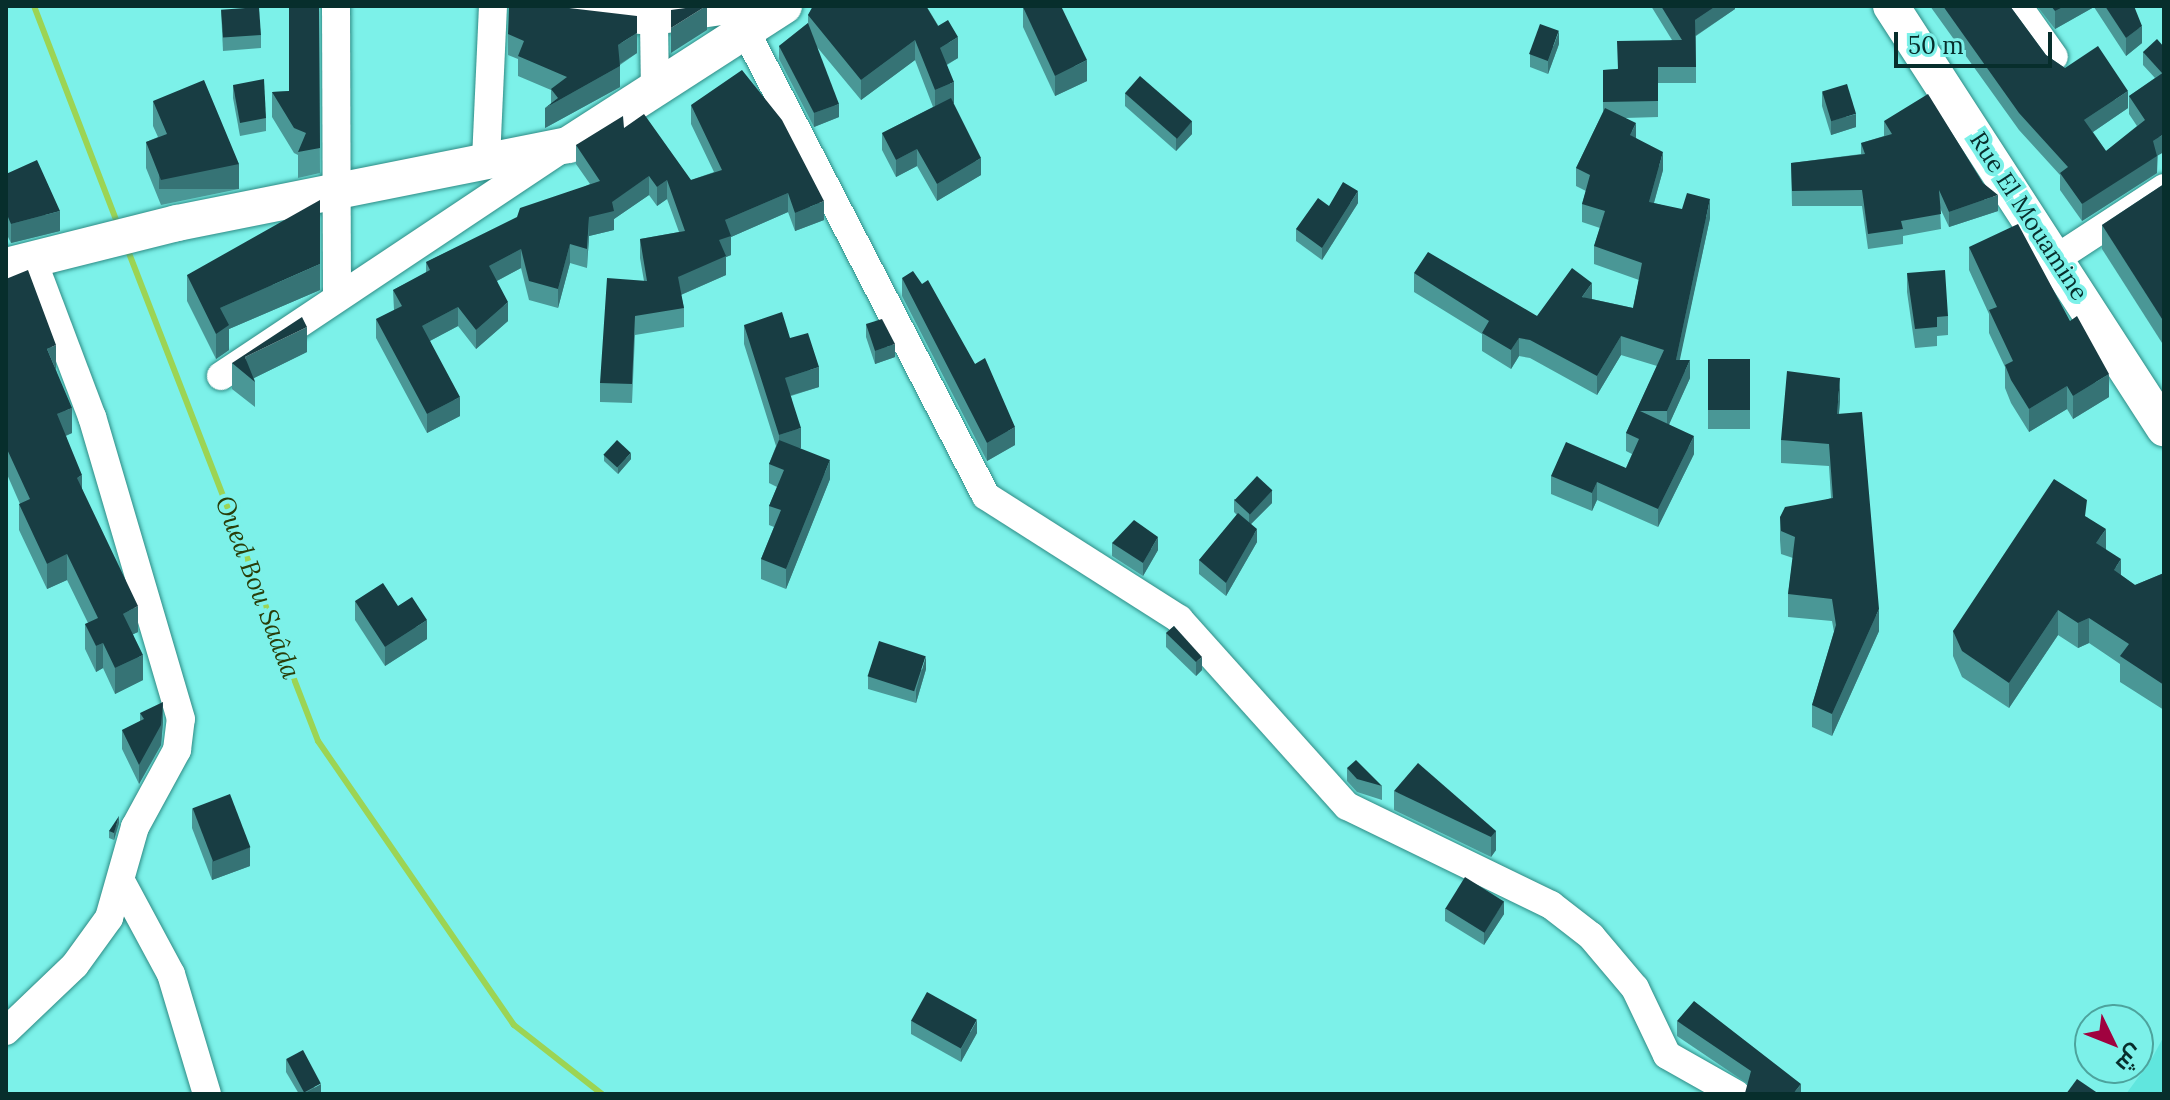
<!DOCTYPE html>
<meta charset="utf-8">
<style>
body{margin:0}
#map{position:relative;width:2170px;height:1100px;overflow:hidden;background:#7cf1e9;font-family:Lora,Cairo,serif}
div>[style]{position:absolute}
.built>*{inset:0;background:#60e6de}
.stream>*{height:6px;margin:-3px;padding:0 3px;transform-origin:3px;border-radius:3px;background:#9cd454}
.roads{filter:drop-shadow(0 0 2px #2e8b85) drop-shadow(0 0 2px #2e8b85)}
.minor>*{height:28px;margin:-14px;padding:0 14px;transform-origin:14px;border-radius:14px;background:#fff}
.major>*{height:36px;margin:-18px;padding:0 18px;transform-origin:18px;border-radius:18px;background:#fff}
.wall>*{inset:0;background:#4a9796;transform-origin:0 0}
.shaded-wall>*{inset:0;background:#367375;transform-origin:0 0}
.building>*{inset:0;background:#183d43;transform-origin:0 0}
span{translate:-50% -50%;white-space:nowrap;text-align:center;line-height:1.15;-webkit-text-stroke:8px #7cf1e9;paint-order:stroke}
.street-label{font-size:24px;color:#072e2c}
.water-label{font-size:26px;color:#293e0a;font-style:italic}
.frame{position:absolute;inset:0;border:8px solid #072e2c;pointer-events:none}
.north{position:absolute;left:2074px;top:1004px;width:80px;height:80px;box-sizing:border-box;background:#7cf1e9;border:2px solid #4da39d;border-radius:50%;rotate:133deg;font-size:22px;font-weight:700;line-height:32px;text-align:center;color:#072e2c}
.north::after{content:'';display:block;margin:auto;width:28px;height:36px;background:#a0023f;clip-path:polygon(50% 0,100% 100%,50% 72%,0 100%)}
.scale{position:absolute;left:1894px;top:32px;width:158px;height:36px;box-sizing:border-box;border:4px solid #072e2c;border-top:0;padding-left:10px;font-size:24px;line-height:28px;white-space:nowrap;color:#072e2c;-webkit-text-stroke:6px #7cf1e9;paint-order:stroke}
</style>
<div id="map">
<div class="built">
<div style="clip-path:polygon(2164px 1036px,2164px 1094px,2126px 1094px,2151px 1060px)"></div>
</div>
<div class="stream">
<div style="left:34px;top:6px;width:237px;rotate:69deg"></div>
<div style="left:127px;top:248px;width:529px;rotate:68.82deg"></div>
<div style="left:318px;top:741px;width:345px;rotate:55.4deg"></div>
<div style="left:514px;top:1025px;width:112px;rotate:38.1deg"></div>
</div>
<div class="roads">
<div class="minor">
<div style="left:336px;top:6px;width:288px;rotate:89.8deg"></div>
<div style="left:579px;top:6px;width:9px;rotate:90deg"></div>
<div style="left:579px;top:15px;width:75px;rotate:4.6deg"></div>
<div style="left:654px;top:21px;width:96px;rotate:-8.4deg"></div>
<div style="left:2018px;top:6px;width:62px;rotate:54.8deg"></div>
<div style="left:654px;top:21px;width:71px;rotate:89.2deg"></div>
<div style="left:746px;top:32px;width:522px;rotate:62.65deg"></div>
<div style="left:986px;top:496px;width:229px;rotate:32.5deg"></div>
<div style="left:1179px;top:619px;width:251px;rotate:48.1deg"></div>
<div style="left:1347px;top:806px;width:227px;rotate:25.9deg"></div>
<div style="left:1551px;top:905px;width:51px;rotate:37.8deg"></div>
<div style="left:1591px;top:936px;width:68px;rotate:49.8deg"></div>
<div style="left:1635px;top:988px;width:74px;rotate:64.5deg"></div>
<div style="left:1667px;top:1055px;width:79px;rotate:29.5deg"></div>
<div style="left:486px;top:160px;width:154px;rotate:-87.4deg"></div>
<div style="left:2057px;top:258px;width:128px;rotate:-33.2deg"></div>
<div style="left:221px;top:376px;width:404px;rotate:-33.7deg"></div>
<div style="left:123px;top:885px;width:101px;rotate:61.7deg"></div>
<div style="left:171px;top:974px;width:125px;rotate:73.3deg"></div>
<div style="left:6px;top:1031px;width:95px;rotate:-43.7deg"></div>
<div style="left:75px;top:965px;width:58px;rotate:-54.1deg"></div>
<div style="left:109px;top:918px;width:95px;rotate:-74.1deg"></div>
<div style="left:135px;top:827px;width:88px;rotate:-61.4deg"></div>
<div style="left:177px;top:750px;width:31px;rotate:-83deg"></div>
<div style="left:181px;top:719px;width:315px;rotate:-106.4deg"></div>
<div style="left:92px;top:417px;width:170px;rotate:-110.7deg"></div>
</div>
<div class="major">
<div style="left:1891px;top:6px;width:503px;rotate:57.1deg"></div>
<div style="left:6px;top:266px;width:176px;rotate:-14.1deg"></div>
<div style="left:177px;top:223px;width:399px;rotate:-11.3deg"></div>
<div style="left:568px;top:145px;width:257px;rotate:-32.8deg"></div>
</div>
</div>
<div class="wall">
<div style="clip-path:polygon(319px 6px,320px 173px,298px 178px,298px 155px,294px 153px,272px 117px,272px 92px,289px 91px)"></div>
<div style="clip-path:polygon(813px 6px,929px 6px,927px 7px,958px 58px,947px 65px,953px 103px,981px 175px,937px 201px,917px 166px,896px 177px,882px 150px,882px 133px,933px 107px,915px 60px,861px 100px,817px 47px,839px 117px,814px 127px,779px 59px,779px 46px,808px 23px,808px 15px)"></div>
<div style="clip-path:polygon(1651px 6px,1735px 6px,1735px 9px,1696px 36px,1696px 83px,1658px 83px,1658px 117px,1625px 118px,1636px 138px,1663px 170px,1654px 203px,1710px 218px,1679px 360px,1690px 378px,1669px 424px,1694px 454px,1658px 527px,1597px 500px,1592px 511px,1551px 494px,1551px 476px,1626px 468px,1632px 454px,1626px 451px,1626px 433px,1657px 366px,1621px 355px,1597px 395px,1530px 358px,1519px 356px,1511px 369px,1482px 351px,1482px 334px,1414px 292px,1414px 273px,1537px 316px,1592px 299px,1633px 308px,1639px 280px,1594px 264px,1594px 246px,1600px 228px,1582px 222px,1582px 204px,1586px 191px,1576px 186px,1576px 168px,1603px 112px,1603px 70px,1617px 69px,1672px 40px)"></div>
<div style="clip-path:polygon(1930px 6px,2010px 6px,2046px 55px,2065px 68px,2128px 108px,2093px 132px,2106px 151px,2137px 126px,2129px 114px,2129px 96px,2155px 78px,2143px 65px,2143px 52px,2164px 47px,2157px 173px,2082px 221px,2060px 190px,2060px 175px,2019px 130px)"></div>
<div style="clip-path:polygon(2037px 6px,2134px 6px,2142px 43px,2126px 56px,2094px 7px,2055px 29px)"></div>
<div style="clip-path:polygon(1023px 7px,1087px 81px,1055px 96px,1023px 27px)"></div>
<div style="clip-path:polygon(569px 8px,637px 53px,620px 65px,620px 87px,545px 128px,551px 103px,551px 90px,518px 76px,518px 59px,508px 55px,508px 34px)"></div>
<div style="clip-path:polygon(221px 10px,261px 35px,261px 48px,223px 51px)"></div>
<div style="clip-path:polygon(1559px 44px,1548px 74px,1530px 67px,1530px 54px)"></div>
<div style="clip-path:polygon(233px 85px,266px 118px,266px 131px,240px 136px,233px 98px)"></div>
<div style="clip-path:polygon(1822px 92px,1856px 127px,1831px 135px,1822px 106px)"></div>
<div style="clip-path:polygon(1125px 93px,1192px 134px,1176px 151px,1125px 106px)"></div>
<div style="clip-path:polygon(153px 101px,239px 189px,161px 205px,146px 168px,146px 142px,158px 137px,153px 126px)"></div>
<div style="clip-path:polygon(691px 105px,824px 220px,795px 231px,788px 212px,731px 237px,731px 255px,726px 257px,726px 275px,681px 295px,684px 308px,684px 327px,635px 335px,632px 403px,600px 402px,600px 383px,644px 281px,640px 258px,640px 239px,679px 232px,667px 199px,657px 206px,649px 195px,614px 219px,614px 230px,589px 236px,587px 268px,570px 263px,558px 308px,529px 300px,521px 268px,497px 281px,508px 321px,476px 349px,458px 326px,430px 341px,460px 416px,427px 433px,376px 338px,376px 319px,394px 310px,393px 290px,426px 273px,426px 262px,590px 184px,576px 164px,576px 145px,624px 128px,691px 180px,714px 172px,691px 124px)"></div>
<div style="clip-path:polygon(1884px 121px,1998px 211px,1949px 227px,1940px 208px,1941px 229px,1903px 236px,1903px 244px,1868px 249px,1862px 206px,1792px 206px,1791px 163px,1861px 154px,1861px 143px,1884px 136px)"></div>
<div style="clip-path:polygon(6px 174px,60px 231px,11px 243px,8px 237px,6px 237px)"></div>
<div style="clip-path:polygon(2164px 184px,2164px 346px,2102px 249px,2102px 225px)"></div>
<div style="clip-path:polygon(1358px 203px,1322px 260px,1296px 241px,1296px 229px,1329px 206px)"></div>
<div style="clip-path:polygon(1969px 247px,2109px 397px,2073px 419px,2067px 409px,2029px 432px,2011px 403px,2005px 388px,2005px 367px,1989px 333px,1989px 314px,1969px 270px)"></div>
<div style="clip-path:polygon(1907px 273px,1948px 316px,1948px 335px,1937px 336px,1937px 346px,1915px 348px,1907px 292px)"></div>
<div style="clip-path:polygon(187px 275px,320px 290px,229px 329px,229px 350px,216px 359px,187px 301px)"></div>
<div style="clip-path:polygon(902px 278px,975px 364px,1015px 445px,987px 461px,902px 296px)"></div>
<div style="clip-path:polygon(6px 279px,56px 370px,72px 433px,66px 436px,82px 489px,138px 632px,133px 634px,143px 680px,115px 694px,103px 668px,96px 672px,85px 649px,85px 624px,88px 623px,67px 580px,47px 589px,19px 530px,19px 504px,20px 504px,6px 472px)"></div>
<div style="clip-path:polygon(866px 324px,895px 357px,875px 364px,866px 337px)"></div>
<div style="clip-path:polygon(744px 325px,790px 338px,819px 387px,791px 396px,801px 448px,800px 448px,830px 479px,786px 589px,761px 579px,761px 559px,774px 527px,769px 525px,769px 506px,777px 487px,769px 483px,769px 464px,776px 446px,744px 344px)"></div>
<div style="clip-path:polygon(307px 352px,254px 378px,255px 382px,255px 407px,232px 389px,232px 363px)"></div>
<div style="left:1708px;top:359px;width:42px;height:70px"></div>
<div style="clip-path:polygon(1840px 400px,1839px 414px,1879px 631px,1832px 736px,1812px 727px,1812px 705px,1834px 632px,1832px 621px,1788px 617px,1788px 594px,1793px 558px,1781px 554px,1780px 540px,1780px 517px,1831px 498px,1829px 466px,1781px 463px,1781px 440px)"></div>
<div style="clip-path:polygon(604px 455px,631px 459px,618px 474px,604px 461px)"></div>
<div style="clip-path:polygon(1234px 499px,1272px 503px,1251px 524px,1257px 542px,1226px 596px,1199px 574px,1199px 560px,1237px 515px,1234px 512px)"></div>
<div style="clip-path:polygon(2087px 517px,2121px 575px,2135px 585px,2164px 573px,2164px 710px,2120px 682px,2120px 664px,2089px 643px,2078px 648px,2058px 635px,2009px 708px,1962px 677px,1953px 656px,1953px 631px)"></div>
<div style="clip-path:polygon(1112px 543px,1158px 550px,1143px 576px,1112px 556px)"></div>
<div style="clip-path:polygon(355px 601px,398px 606px,427px 639px,385px 666px,355px 620px)"></div>
<div style="clip-path:polygon(1174px 626px,1202px 670px,1196px 676px,1166px 647px,1166px 633px)"></div>
<div style="clip-path:polygon(926px 669px,916px 703px,868px 689px,868px 676px)"></div>
<div style="clip-path:polygon(140px 713px,163px 722px,161px 745px,139px 784px,122px 749px,122px 730px,140px 721px)"></div>
<div style="clip-path:polygon(1347px 768px,1382px 786px,1382px 800px,1357px 792px,1347px 781px)"></div>
<div style="clip-path:polygon(1394px 791px,1496px 831px,1496px 850px,1491px 857px,1394px 810px)"></div>
<div style="clip-path:polygon(192px 808px,250px 866px,212px 880px,192px 828px)"></div>
<div style="clip-path:polygon(119px 823px,114px 840px,109px 838px,109px 831px)"></div>
<div style="clip-path:polygon(1445px 908px,1504px 914px,1484px 945px,1445px 921px)"></div>
<div style="clip-path:polygon(911px 1021px,977px 1033px,961px 1062px,911px 1034px)"></div>
<div style="clip-path:polygon(1677px 1021px,1801px 1094px,1748px 1084px,1677px 1036px)"></div>
<div style="clip-path:polygon(286px 1059px,321px 1094px,299px 1094px,286px 1072px)"></div>
</div>
<div class="shaded-wall">
<div style="clip-path:polygon(706px 6px,707px 6px,707px 30px,671px 53px,671px 28px)"></div>
<div style="clip-path:polygon(1716px 6px,1735px 6px,1735px 9px,1695px 36px,1695px 20px)"></div>
<div style="clip-path:polygon(2065px 6px,2094px 6px,2094px 7px,2055px 29px,2055px 11px)"></div>
<div style="clip-path:polygon(2142px 26px,2142px 43px,2126px 56px,2126px 38px)"></div>
<div style="clip-path:polygon(1559px 31px,1559px 44px,1548px 74px,1548px 61px)"></div>
<div style="clip-path:polygon(637px 33px,637px 53px,618px 65px,618px 45px)"></div>
<div style="clip-path:polygon(958px 37px,958px 58px,940px 68px,940px 48px)"></div>
<div style="clip-path:polygon(915px 40px,915px 60px,861px 100px,861px 80px)"></div>
<div style="clip-path:polygon(1087px 60px,1087px 81px,1055px 96px,1055px 76px)"></div>
<div style="clip-path:polygon(620px 66px,620px 87px,545px 128px,545px 108px)"></div>
<div style="clip-path:polygon(954px 82px,954px 103px,935px 110px,935px 90px)"></div>
<div style="clip-path:polygon(2128px 91px,2128px 108px,2084px 138px,2084px 120px)"></div>
<div style="clip-path:polygon(839px 104px,839px 117px,814px 127px,814px 113px)"></div>
<div style="clip-path:polygon(1856px 114px,1856px 127px,1831px 135px,1831px 121px)"></div>
<div style="clip-path:polygon(1192px 121px,1192px 134px,1176px 151px,1176px 138px)"></div>
<div style="clip-path:polygon(1636px 123px,1636px 141px,1630px 135px)"></div>
<div style="clip-path:polygon(2164px 134px,2164px 152px,2157px 156px,2157px 173px,2082px 221px,2082px 204px,2153px 141px)"></div>
<div style="clip-path:polygon(917px 149px,917px 166px,896px 177px,896px 160px)"></div>
<div style="clip-path:polygon(1663px 152px,1663px 170px,1649px 220px,1649px 202px)"></div>
<div style="clip-path:polygon(981px 158px,981px 175px,937px 201px,937px 184px)"></div>
<div style="left:239px;top:164px;width:25px;height:80px;rotate:90deg"></div>
<div style="clip-path:polygon(649px 176px,649px 195px,614px 219px,614px 230px,589px 236px,587px 268px,589px 217px)"></div>
<div style="clip-path:polygon(667px 180px,667px 199px,657px 206px,657px 187px)"></div>
<div style="clip-path:polygon(1358px 191px,1358px 203px,1322px 260px,1322px 248px)"></div>
<div style="clip-path:polygon(788px 193px,788px 212px,731px 237px,731px 255px,726px 257px,726px 275px,678px 296px,678px 277px,725px 220px)"></div>
<div style="clip-path:polygon(1998px 195px,1998px 211px,1949px 227px,1949px 212px)"></div>
<div style="clip-path:polygon(1710px 199px,1710px 218px,1676px 378px,1676px 360px)"></div>
<div style="clip-path:polygon(824px 201px,824px 220px,795px 231px,795px 213px)"></div>
<div style="clip-path:polygon(60px 211px,60px 231px,11px 243px,11px 224px)"></div>
<div style="left:8px;top:217px;width:20px;height:2px;rotate:90deg"></div>
<div style="clip-path:polygon(570px 244px,570px 263px,558px 308px,558px 289px)"></div>
<div style="clip-path:polygon(521px 249px,521px 268px,489px 285px,489px 266px)"></div>
<div style="clip-path:polygon(320px 264px,320px 290px,229px 329px,229px 350px,216px 359px,216px 334px,220px 308px)"></div>
<div style="clip-path:polygon(1592px 283px,1592px 301px,1582px 297px)"></div>
<div style="clip-path:polygon(508px 302px,508px 321px,476px 349px,476px 330px)"></div>
<div style="clip-path:polygon(458px 307px,458px 326px,422px 345px,422px 326px)"></div>
<div style="clip-path:polygon(307px 327px,307px 352px,252px 379px,245px 357px)"></div>
<div style="clip-path:polygon(1621px 336px,1621px 355px,1597px 395px,1597px 376px)"></div>
<div style="clip-path:polygon(1519px 338px,1519px 356px,1511px 369px,1511px 350px)"></div>
<div style="clip-path:polygon(895px 344px,895px 357px,875px 364px,875px 351px)"></div>
<div style="clip-path:polygon(56px 345px,56px 370px,47px 349px)"></div>
<div style="clip-path:polygon(1690px 360px,1690px 378px,1667px 429px,1667px 411px)"></div>
<div style="clip-path:polygon(819px 367px,819px 387px,785px 397px,785px 378px)"></div>
<div style="clip-path:polygon(2109px 374px,2109px 397px,2073px 419px,2073px 396px)"></div>
<div style="clip-path:polygon(1840px 378px,1840px 400px,1837px 437px,1837px 414px)"></div>
<div style="clip-path:polygon(2067px 386px,2067px 409px,2029px 432px,2029px 409px)"></div>
<div style="clip-path:polygon(460px 397px,460px 416px,427px 433px,427px 414px)"></div>
<div style="clip-path:polygon(72px 408px,72px 433px,57px 439px,57px 414px)"></div>
<div style="clip-path:polygon(1015px 427px,1015px 445px,987px 461px,987px 443px)"></div>
<div style="clip-path:polygon(801px 428px,801px 448px,779px 455px,779px 435px)"></div>
<div style="clip-path:polygon(1694px 436px,1694px 454px,1658px 527px,1658px 509px)"></div>
<div style="clip-path:polygon(631px 453px,631px 459px,618px 474px,618px 467px)"></div>
<div style="clip-path:polygon(830px 460px,830px 479px,786px 589px,786px 569px)"></div>
<div style="clip-path:polygon(82px 475px,82px 501px,77px 478px)"></div>
<div style="clip-path:polygon(1597px 482px,1597px 500px,1592px 511px,1592px 493px)"></div>
<div style="clip-path:polygon(1272px 490px,1272px 503px,1249px 526px,1249px 513px)"></div>
<div style="clip-path:polygon(1257px 529px,1257px 542px,1226px 596px,1226px 583px)"></div>
<div style="clip-path:polygon(2106px 529px,2106px 555px,2096px 543px)"></div>
<div style="clip-path:polygon(1158px 537px,1158px 550px,1143px 576px,1143px 563px)"></div>
<div style="clip-path:polygon(67px 554px,67px 580px,47px 589px,47px 564px)"></div>
<div style="clip-path:polygon(2121px 559px,2121px 585px,2114px 570px)"></div>
<div style="clip-path:polygon(138px 606px,138px 632px,123px 639px,123px 614px)"></div>
<div style="clip-path:polygon(1879px 609px,1879px 631px,1832px 736px,1832px 714px)"></div>
<div style="clip-path:polygon(2058px 610px,2058px 635px,2009px 708px,2009px 683px)"></div>
<div style="clip-path:polygon(2089px 618px,2089px 643px,2078px 648px,2078px 623px)"></div>
<div style="clip-path:polygon(427px 620px,427px 639px,385px 666px,385px 647px)"></div>
<div style="clip-path:polygon(103px 643px,103px 668px,96px 672px,96px 646px)"></div>
<div style="clip-path:polygon(143px 655px,143px 680px,115px 694px,115px 668px)"></div>
<div style="clip-path:polygon(926px 656px,926px 669px,916px 703px,916px 690px)"></div>
<div style="clip-path:polygon(1202px 657px,1202px 670px,1196px 676px,1196px 662px)"></div>
<div style="clip-path:polygon(163px 702px,163px 722px,161px 745px,139px 784px,139px 765px)"></div>
<div style="clip-path:polygon(119px 816px,119px 823px,114px 840px,114px 833px)"></div>
<div style="clip-path:polygon(1496px 831px,1496px 850px,1491px 857px,1491px 837px)"></div>
<div style="clip-path:polygon(250px 847px,250px 866px,212px 880px,212px 861px)"></div>
<div style="clip-path:polygon(1504px 901px,1504px 914px,1484px 945px,1484px 932px)"></div>
<div style="clip-path:polygon(977px 1020px,977px 1033px,961px 1062px,961px 1049px)"></div>
<div style="clip-path:polygon(321px 1084px,321px 1094px,305px 1094px,305px 1093px)"></div>
<div style="clip-path:polygon(1801px 1084px,1801px 1094px,1793px 1094px)"></div>
</div>
<div class="building">
<div style="clip-path:polygon(289px 6px,319px 6px,320px 148px,298px 152px,306px 133px,294px 128px,272px 92px,289px 91px)"></div>
<div style="clip-path:polygon(509px 6px,568px 6px,569px 8px,637px 16px,637px 33px,618px 45px,620px 66px,545px 108px,558px 98px,551px 89px,567px 77px,518px 56px,524px 41px,508px 34px)"></div>
<div style="clip-path:polygon(700px 6px,706px 6px,671px 28px,671px 10px)"></div>
<div style="clip-path:polygon(813px 6px,926px 6px,938px 26px,948px 20px,958px 37px,940px 48px,954px 82px,935px 90px,915px 40px,861px 80px,808px 15px)"></div>
<div style="clip-path:polygon(1025px 6px,1061px 6px,1087px 60px,1055px 76px,1023px 7px)"></div>
<div style="clip-path:polygon(1661px 6px,1716px 6px,1695px 20px,1696px 67px,1658px 67px,1658px 101px,1603px 102px,1603px 70px,1618px 69px,1617px 41px,1682px 40px)"></div>
<div style="clip-path:polygon(1943px 6px,2010px 6px,2046px 55px,2065px 68px,2098px 46px,2128px 91px,2084px 120px,2106px 151px,2145px 120px,2129px 96px,2164px 72px,2164px 134px,2153px 141px,2157px 156px,2082px 204px,2060px 173px,2068px 167px,2019px 113px)"></div>
<div style="clip-path:polygon(2051px 6px,2065px 6px,2055px 11px)"></div>
<div style="clip-path:polygon(2105px 6px,2134px 6px,2142px 26px,2126px 38px)"></div>
<div style="left:259px;top:7px;width:28px;height:38px;rotate:86deg"></div>
<div style="clip-path:polygon(808px 23px,839px 104px,814px 113px,779px 46px)"></div>
<div style="left:1540px;top:24px;width:20px;height:32px;rotate:20deg"></div>
<div style="clip-path:polygon(2157px 39px,2164px 47px,2164px 72px,2162px 73px,2143px 52px)"></div>
<div style="clip-path:polygon(742px 70px,782px 120px,824px 201px,795px 213px,788px 193px,725px 220px,731px 236px,719px 240px,726px 256px,678px 277px,684px 308px,635px 316px,632px 384px,600px 383px,607px 278px,647px 281px,640px 239px,685px 231px,667px 180px,657px 187px,649px 176px,612px 202px,614px 211px,589px 217px,587px 249px,570px 244px,558px 289px,529px 281px,521px 249px,489px 266px,508px 302px,476px 330px,458px 307px,422px 326px,460px 397px,427px 414px,376px 319px,402px 306px,393px 290px,430px 270px,426px 262px,517px 217px,520px 208px,600px 181px,576px 145px,623px 116px,624px 128px,644px 114px,691px 180px,722px 170px,691px 105px)"></div>
<div style="left:1140px;top:76px;width:69px;height:23px;rotate:41deg"></div>
<div style="clip-path:polygon(264px 79px,266px 118px,240px 123px,233px 85px)"></div>
<div style="clip-path:polygon(204px 80px,239px 164px,161px 180px,146px 142px,167px 134px,153px 101px)"></div>
<div style="left:1847px;top:84px;width:31px;height:26px;rotate:73deg"></div>
<div style="clip-path:polygon(1928px 94px,1983px 183px,1998px 195px,1949px 212px,1939px 190px,1941px 214px,1901px 221px,1903px 229px,1868px 234px,1862px 190px,1792px 191px,1791px 163px,1865px 154px,1861px 143px,1892px 134px,1884px 121px)"></div>
<div style="clip-path:polygon(951px 98px,981px 158px,937px 184px,917px 149px,896px 160px,882px 133px)"></div>
<div style="clip-path:polygon(1605px 108px,1636px 123px,1630px 135px,1663px 152px,1649px 202px,1682px 209px,1687px 193px,1710px 199px,1676px 360px,1690px 360px,1667px 411px,1640px 411px,1694px 436px,1658px 509px,1597px 482px,1592px 493px,1551px 476px,1566px 442px,1626px 468px,1639px 439px,1626px 433px,1664px 350px,1621px 336px,1597px 376px,1530px 340px,1519px 338px,1511px 350px,1482px 333px,1489px 321px,1414px 273px,1428px 252px,1537px 316px,1572px 268px,1592px 283px,1582px 297px,1633px 308px,1642px 263px,1594px 246px,1605px 211px,1582px 204px,1590px 175px,1576px 168px)"></div>
<div style="clip-path:polygon(37px 160px,60px 211px,11px 224px,8px 217px,6px 218px,6px 174px)"></div>
<div style="clip-path:polygon(1343px 182px,1358px 191px,1322px 248px,1296px 229px,1318px 198px,1329px 206px)"></div>
<div style="clip-path:polygon(2164px 184px,2164px 322px,2102px 225px)"></div>
<div style="clip-path:polygon(320px 200px,320px 264px,220px 308px,229px 325px,216px 334px,187px 275px)"></div>
<div style="clip-path:polygon(2018px 224px,2070px 321px,2077px 316px,2109px 374px,2073px 396px,2067px 386px,2029px 409px,2011px 380px,2005px 365px,2013px 361px,1989px 310px,1997px 307px,1969px 247px)"></div>
<div style="clip-path:polygon(28px 270px,56px 345px,47px 349px,72px 408px,57px 414px,82px 475px,77px 478px,138px 606px,123px 614px,143px 655px,115px 668px,103px 643px,96px 646px,85px 624px,98px 618px,67px 554px,47px 564px,19px 504px,30px 499px,6px 447px,6px 279px)"></div>
<div style="clip-path:polygon(1945px 270px,1948px 316px,1937px 317px,1937px 327px,1915px 329px,1907px 273px)"></div>
<div style="clip-path:polygon(913px 271px,922px 284px,928px 280px,975px 364px,985px 358px,1015px 427px,987px 443px,902px 278px)"></div>
<div style="clip-path:polygon(782px 312px,790px 338px,808px 333px,819px 367px,785px 378px,801px 428px,779px 435px,744px 325px)"></div>
<div style="clip-path:polygon(302px 317px,307px 327px,245px 357px,255px 382px,232px 363px)"></div>
<div style="clip-path:polygon(882px 319px,895px 344px,875px 351px,866px 324px)"></div>
<div style="left:1708px;top:359px;width:42px;height:51px"></div>
<div style="clip-path:polygon(1787px 371px,1840px 378px,1837px 414px,1862px 412px,1879px 609px,1832px 714px,1812px 705px,1836px 625px,1832px 599px,1788px 594px,1795px 537px,1781px 531px,1780px 517px,1785px 507px,1833px 498px,1829px 444px,1781px 440px)"></div>
<div style="left:617px;top:440px;width:19px;height:20px;rotate:43deg"></div>
<div style="clip-path:polygon(779px 440px,830px 460px,786px 569px,761px 559px,781px 510px,769px 506px,784px 470px,769px 464px)"></div>
<div style="left:1257px;top:476px;width:21px;height:33px;rotate:43deg"></div>
<div style="clip-path:polygon(2054px 479px,2087px 500px,2085px 516px,2106px 529px,2096px 543px,2121px 559px,2114px 570px,2135px 585px,2164px 573px,2164px 685px,2120px 656px,2129px 644px,2089px 618px,2078px 623px,2058px 610px,2009px 683px,1962px 651px,1953px 631px)"></div>
<div style="clip-path:polygon(1238px 513px,1257px 529px,1226px 583px,1199px 560px)"></div>
<div style="clip-path:polygon(1134px 520px,1158px 537px,1143px 563px,1112px 543px)"></div>
<div style="clip-path:polygon(383px 583px,398px 606px,412px 597px,427px 620px,385px 647px,355px 601px)"></div>
<div style="clip-path:polygon(1174px 626px,1202px 657px,1196px 662px,1166px 633px)"></div>
<div style="left:879px;top:641px;width:49px;height:37px;rotate:18deg"></div>
<div style="clip-path:polygon(163px 702px,161px 725px,139px 765px,122px 730px,144px 719px,140px 713px)"></div>
<div style="clip-path:polygon(1356px 760px,1382px 786px,1357px 779px,1347px 768px)"></div>
<div style="clip-path:polygon(1418px 763px,1496px 831px,1491px 837px,1394px 791px)"></div>
<div style="left:230px;top:794px;width:57px;height:40px;rotate:69deg"></div>
<div style="clip-path:polygon(119px 816px,114px 833px,109px 831px)"></div>
<div style="left:1465px;top:877px;width:46px;height:37px;rotate:32deg"></div>
<div style="left:927px;top:992px;width:57px;height:33px;rotate:29deg"></div>
<div style="clip-path:polygon(1694px 1001px,1801px 1084px,1793px 1094px,1724px 1094px,1726px 1093px,1745px 1093px,1751px 1071px,1677px 1021px)"></div>
<div style="left:303px;top:1050px;width:38px;height:19px;rotate:62deg"></div>
<div style="clip-path:polygon(2077px 1079px,2099px 1094px,2066px 1094px)"></div>
</div>
<div class="street-label">
<span style="left:2029px;top:216px;rotate:57deg">Rue El Mouamine</span>
</div>
<div class="water-label">
<span style="left:258px;top:587px;rotate:69deg">Oued Bou Saâda</span>
</div>
<div class="frame"></div>
<div class="north">ش</div>
<div class="scale">50 m</div>
</div>
